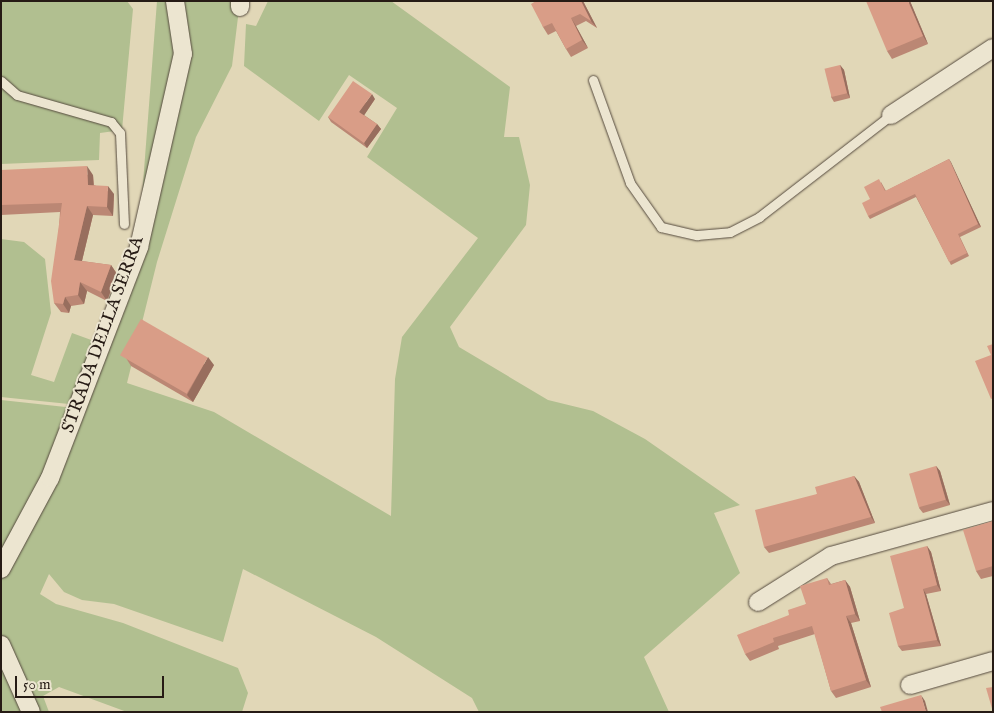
<!DOCTYPE html>
<style>
body{margin:0}
#map{position:relative;width:994px;height:713px;overflow:hidden;background:#e1d7b7;font-family:"IM FELL English",serif}
div>[style]{position:absolute}
.green>*{inset:0;background:#b1bf90}
.roads{filter:drop-shadow(0 0 1px #554a3e) drop-shadow(0 0 1px #554a3e)}
.lane>*{height:9px;margin:-4.5px;padding:0 4.5px;transform-origin:4.5px;border-radius:4.5px;background:#ece5d0}
.street>*{height:18px;margin:-9px;padding:0 9px;transform-origin:9px;border-radius:9px;background:#ece5d0}
.wall>*{inset:0;background:#bb8774}
.shaded-wall>*{inset:0;background:#986e5e}
.building>*{inset:0;background:#d99d87;transform-origin:0 0}
span{translate:-50% -50%;white-space:nowrap;text-align:center;line-height:1.15;-webkit-text-stroke:4px #ece5d0;paint-order:stroke}
.street-label{font-size:18px;color:#261b15}
.frame{position:absolute;inset:0;border:2px solid #261b15;pointer-events:none}
.scale{position:absolute;left:15px;top:676px;width:149px;height:22px;box-sizing:border-box;border:2px solid #261b15;border-top:0;padding-left:6px;font-size:15px;line-height:18px;white-space:nowrap;color:#261b15;-webkit-text-stroke:4px #ece5d0;paint-order:stroke}
</style>
<div id="map">
<div class="green">
<div style="clip-path:polygon(1px 1px,127px 1px,133px 9px,122px 130px,100px 133px,99px 160px,1px 164px)"></div>
<div style="clip-path:polygon(157px 1px,240px 1px,232px 66px,196px 137px,157px 262px,127px 383px,214px 412px,391px 516px,395px 379px,402px 337px,478px 238px,367px 157px,397px 108px,349px 75px,319px 121px,244px 66px,246px 24px,256px 26px,268px 1px,391px 1px,510px 87px,504px 137px,519px 137px,530px 185px,526px 225px,450px 327px,459px 347px,548px 400px,593px 411px,645px 439px,740px 505px,714px 513px,740px 573px,644px 657px,669px 712px,479px 712px,472px 698px,376px 637px,243px 569px,223px 642px,114px 604px,82px 600px,64px 592px,49px 574px,40px 594px,56px 604px,123px 623px,238px 668px,248px 693px,242px 712px,127px 712px,59px 687px,43px 696px,49px 712px,1px 712px,1px 400px,84px 409px,107px 349px,142px 196px)"></div>
<div style="clip-path:polygon(1px 239px,24px 242px,45px 259px,51px 313px,31px 375px,54px 382px,72px 333px,94px 341px,69px 404px,1px 397px)"></div>
</div>
<div class="roads">
<div class="lane">
<div style="left:593px;top:80px;width:109px;rotate:70.2deg"></div>
<div style="left:630px;top:183px;width:54px;rotate:54.8deg"></div>
<div style="left:661px;top:227px;width:37px;rotate:13deg"></div>
<div style="left:697px;top:235px;width:33px;rotate:-5deg"></div>
<div style="left:730px;top:232px;width:33px;rotate:-27deg"></div>
<div style="left:759px;top:217px;width:167px;rotate:-37.7deg"></div>
<div style="left:1px;top:81px;width:21px;rotate:41deg"></div>
<div style="left:17px;top:95px;width:98px;rotate:16deg"></div>
<div style="left:111px;top:122px;width:14px;rotate:51deg"></div>
<div style="left:120px;top:133px;width:91px;rotate:87.5deg"></div>
</div>
<div class="street">
<div style="left:240px;top:7px;width:6px;rotate:-90deg"></div>
<div style="left:891px;top:115px;width:122px;rotate:-33.3deg"></div>
<div style="left:1px;top:569px;width:103px;rotate:-61.7deg"></div>
<div style="left:50px;top:478px;width:248px;rotate:-68.9deg"></div>
<div style="left:139px;top:247px;width:198px;rotate:-77.2deg"></div>
<div style="left:183px;top:54px;width:54px;rotate:-98.6deg"></div>
<div style="left:758px;top:602px;width:86px;rotate:-32.2deg"></div>
<div style="left:831px;top:556px;width:168px;rotate:-15.5deg"></div>
<div style="left:1px;top:645px;width:73px;rotate:65.9deg"></div>
<div style="left:910px;top:685px;width:86px;rotate:-16.1deg"></div>
</div>
</div>
<div class="wall">
<div style="clip-path:polygon(536px 1px,583px 1px,597px 28px,586px 21px,576px 26px,588px 48px,571px 57px,566px 49px,556px 31px,548px 35px,543px 27px)"></div>
<div style="clip-path:polygon(910px 1px,928px 44px,892px 59px,887px 51px)"></div>
<div style="clip-path:polygon(840px 65px,844px 70px,850px 98px,834px 102px,831px 97px)"></div>
<div style="clip-path:polygon(375px 99px,364px 115px,377px 124px,381px 129px,367px 148px,331px 122px,328px 117px)"></div>
<div style="clip-path:polygon(949px 159px,981px 227px,960px 237px,969px 256px,951px 265px,916px 197px,870px 219px,868px 216px,870px 199px,881px 182px,886px 191px)"></div>
<div style="clip-path:polygon(1px 170px,93px 175px,94px 185px,114px 194px,113px 216px,93px 215px,82px 261px,111px 265px,117px 274px,107px 301px,87px 291px,84px 304px,71px 306px,69px 313px,61px 312px,54px 303px,60px 212px,1px 215px)"></div>
<div style="clip-path:polygon(126px 358px,214px 365px,193px 402px,131px 366px)"></div>
<div style="clip-path:polygon(936px 466px,940px 471px,950px 505px,923px 513px,919px 508px)"></div>
<div style="clip-path:polygon(854px 476px,859px 482px,875px 523px,769px 553px,764px 547px,817px 494px)"></div>
<div style="clip-path:polygon(993px 521px,993px 576px,981px 579px,976px 571px)"></div>
<div style="clip-path:polygon(927px 546px,931px 552px,941px 591px,926px 594px,941px 646px,902px 651px,898px 646px,904px 608px)"></div>
<div style="clip-path:polygon(827px 578px,831px 584px,845px 580px,850px 587px,860px 621px,851px 623px,871px 687px,836px 698px,831px 691px,815px 634px,778px 646px,779px 649px,750px 661px,745px 654px,806px 604px)"></div>
</div>
<div class="shaded-wall">
<div style="clip-path:polygon(581px 1px,583px 1px,597px 28px,591px 21px)"></div>
<div style="clip-path:polygon(908px 1px,910px 1px,928px 44px,923px 36px)"></div>
<div style="clip-path:polygon(571px 18px,576px 26px,588px 48px,582px 40px)"></div>
<div style="clip-path:polygon(840px 65px,844px 70px,850px 98px,847px 93px)"></div>
<div style="clip-path:polygon(372px 94px,375px 99px,363px 117px,359px 112px)"></div>
<div style="clip-path:polygon(377px 124px,381px 129px,367px 148px,364px 143px)"></div>
<div style="clip-path:polygon(949px 159px,951px 162px,981px 227px,978px 224px)"></div>
<div style="clip-path:polygon(87px 166px,93px 175px,94px 194px,88px 185px)"></div>
<div style="clip-path:polygon(108px 186px,114px 194px,113px 216px,107px 207px)"></div>
<div style="clip-path:polygon(87px 206px,93px 215px,80px 269px,74px 260px)"></div>
<div style="clip-path:polygon(111px 265px,117px 274px,107px 301px,101px 292px)"></div>
<div style="clip-path:polygon(80px 282px,87px 291px,84px 304px,78px 295px)"></div>
<div style="clip-path:polygon(65px 297px,71px 306px,69px 313px,63px 304px)"></div>
<div style="clip-path:polygon(208px 357px,214px 365px,193px 402px,187px 395px)"></div>
<div style="clip-path:polygon(936px 466px,940px 471px,950px 505px,946px 500px)"></div>
<div style="clip-path:polygon(854px 476px,859px 482px,875px 523px,871px 517px)"></div>
<div style="clip-path:polygon(927px 546px,931px 552px,941px 591px,937px 585px)"></div>
<div style="clip-path:polygon(845px 580px,850px 587px,860px 621px,855px 614px)"></div>
<div style="clip-path:polygon(923px 589px,926px 594px,941px 646px,937px 640px)"></div>
<div style="clip-path:polygon(846px 616px,851px 623px,871px 687px,866px 680px)"></div>
<div style="clip-path:polygon(921px 695px,925px 701px,928px 712px,926px 712px)"></div>
</div>
<div class="building">
<div style="clip-path:polygon(536px 1px,581px 1px,591px 21px,580px 14px,571px 18px,582px 40px,566px 49px,552px 23px,543px 27px,531px 4px)"></div>
<div style="clip-path:polygon(866px 1px,908px 1px,923px 36px,887px 51px)"></div>
<div style="left:840px;top:65px;width:29px;height:16px;rotate:76deg"></div>
<div style="clip-path:polygon(353px 81px,372px 94px,359px 112px,377px 124px,364px 143px,328px 117px)"></div>
<div style="clip-path:polygon(949px 159px,978px 224px,958px 234px,967px 253px,949px 262px,915px 194px,868px 216px,862px 203px,870px 199px,864px 187px,879px 179px,885px 191px)"></div>
<div style="clip-path:polygon(87px 166px,88px 185px,108px 186px,107px 207px,87px 206px,74px 260px,111px 265px,101px 292px,80px 282px,78px 295px,65px 297px,63px 304px,54px 303px,51px 281px,62px 203px,1px 205px,1px 170px)"></div>
<div style="left:141px;top:319px;width:77px;height:42px;rotate:30deg"></div>
<div style="clip-path:polygon(993px 344px,993px 398px,991px 399px,975px 361px,991px 355px,987px 346px)"></div>
<div style="left:936px;top:466px;width:35px;height:28px;rotate:74deg"></div>
<div style="clip-path:polygon(854px 476px,871px 517px,764px 547px,755px 510px,817px 494px,815px 487px)"></div>
<div style="clip-path:polygon(993px 521px,993px 566px,976px 571px,963px 530px)"></div>
<div style="clip-path:polygon(927px 546px,937px 585px,923px 589px,937px 640px,898px 646px,889px 613px,904px 608px,890px 556px)"></div>
<div style="clip-path:polygon(827px 578px,829px 585px,845px 580px,855px 614px,846px 616px,866px 680px,831px 691px,812px 626px,773px 638px,774px 642px,745px 654px,737px 635px,789px 615px,788px 610px,806px 604px,800px 586px)"></div>
<div style="clip-path:polygon(993px 687px,993px 712px,986px 688px)"></div>
<div style="clip-path:polygon(921px 695px,926px 712px,882px 712px,880px 707px)"></div>
</div>
<div class="street-label">
<span style="left:104px;top:335px;rotate:-70deg">STRADA DELLA SERRA</span>
</div>
<div class="frame"></div>
<div class="scale">50 m</div>
</div>
